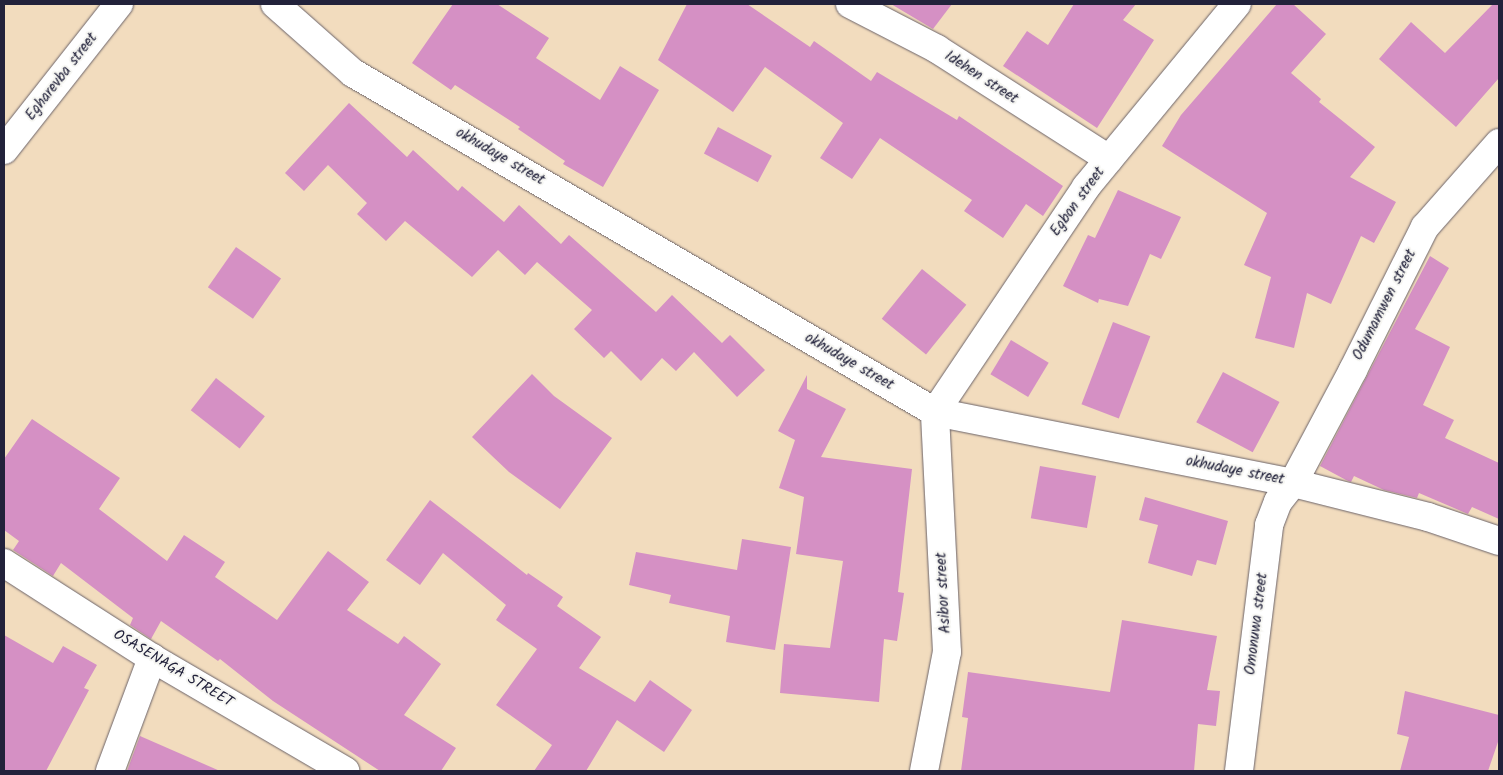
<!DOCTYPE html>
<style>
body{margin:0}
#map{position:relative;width:1503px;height:775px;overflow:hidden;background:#f2dcbe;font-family:Kalam,sans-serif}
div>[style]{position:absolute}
.building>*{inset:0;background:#d590c4;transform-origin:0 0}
.roads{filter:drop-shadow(0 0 1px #6b6369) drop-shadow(0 0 1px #6b6369)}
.minor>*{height:28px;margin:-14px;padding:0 14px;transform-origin:14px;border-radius:14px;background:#fff}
span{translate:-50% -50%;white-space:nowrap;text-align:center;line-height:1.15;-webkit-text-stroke:4px #f6f6f2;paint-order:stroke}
.street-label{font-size:15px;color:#22223b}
.frame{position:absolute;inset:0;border:5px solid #22223b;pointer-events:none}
</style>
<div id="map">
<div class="building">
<div style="clip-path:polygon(453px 4px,497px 4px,549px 38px,536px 58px,600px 100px,620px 66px,659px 90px,603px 187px,563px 164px,565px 161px,518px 129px,520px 127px,455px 85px,451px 90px,412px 63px)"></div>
<div style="clip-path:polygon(687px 4px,747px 4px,810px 47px,814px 41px,871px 81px,877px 72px,957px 120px,959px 116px,1063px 186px,1043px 216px,1026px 204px,1003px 238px,964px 211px,972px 200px,880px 138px,852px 179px,820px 158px,843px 123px,765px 67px,733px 112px,658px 60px)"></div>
<div style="clip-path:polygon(891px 4px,952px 4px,933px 29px)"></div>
<div style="clip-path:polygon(1074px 4px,1136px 4px,1123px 20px,1154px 40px,1097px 128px,1003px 66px,1027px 31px,1048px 45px)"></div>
<div style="clip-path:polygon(1277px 4px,1293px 4px,1326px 34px,1291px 73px,1321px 99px,1319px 102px,1375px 147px,1350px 177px,1396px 202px,1374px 243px,1361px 236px,1331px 304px,1307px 293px,1294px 348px,1255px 338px,1271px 277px,1244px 265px,1267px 213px,1162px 146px,1181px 115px)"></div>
<div style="clip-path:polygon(1493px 4px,1499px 4px,1499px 78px,1456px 127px,1379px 59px,1411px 22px,1445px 53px)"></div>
<div style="clip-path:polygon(349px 103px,407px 157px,413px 150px,458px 191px,462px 186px,504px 222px,519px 205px,561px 244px,569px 235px,656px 312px,672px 295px,722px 343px,730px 335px,765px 370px,737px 397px,694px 352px,676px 371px,662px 358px,641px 381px,611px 351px,604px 358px,574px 329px,592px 310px,537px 262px,525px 275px,498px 250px,472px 277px,405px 221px,386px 241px,357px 214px,367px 203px,328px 165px,304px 191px,285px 173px)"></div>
<div style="left:718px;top:127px;width:61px;height:30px;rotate:28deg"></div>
<div style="clip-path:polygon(1118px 190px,1181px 217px,1161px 259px,1150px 254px,1128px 306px,1099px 299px,1098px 303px,1063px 286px,1088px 235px,1095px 238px)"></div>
<div style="left:236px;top:247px;width:55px;height:49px;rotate:35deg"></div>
<div style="clip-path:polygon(1430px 256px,1449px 268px,1415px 329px,1450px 347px,1423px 405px,1454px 420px,1445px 438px,1499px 463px,1499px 519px,1472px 507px,1468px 514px,1419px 493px,1417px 498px,1384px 490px,1354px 476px,1351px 482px,1346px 480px,1320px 466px)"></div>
<div style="left:922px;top:269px;width:57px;height:64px;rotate:39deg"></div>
<div style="left:1113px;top:322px;width:40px;height:88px;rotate:21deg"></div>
<div style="left:1011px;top:340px;width:44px;height:40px;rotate:31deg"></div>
<div style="left:1223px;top:372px;width:64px;height:57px;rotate:28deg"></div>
<div style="clip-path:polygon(532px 374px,554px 396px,612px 438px,560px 509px,509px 472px,472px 437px)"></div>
<div style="clip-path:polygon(807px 375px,807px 389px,846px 409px,821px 457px,912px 469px,898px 592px,904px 593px,897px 641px,884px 639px,879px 702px,780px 693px,784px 644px,830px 648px,843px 561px,796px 554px,804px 497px,779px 488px,795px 440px,778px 431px)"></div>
<div style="left:216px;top:378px;width:62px;height:41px;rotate:38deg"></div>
<div style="clip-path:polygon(32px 419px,120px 478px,99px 509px,167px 561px,184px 535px,225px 562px,215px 577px,277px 620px,328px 551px,369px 582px,347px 610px,398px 644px,404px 636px,441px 664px,404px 715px,456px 748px,441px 771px,380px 771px,273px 701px,220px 659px,218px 661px,161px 621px,151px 639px,130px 625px,133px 618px,61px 563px,53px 576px,13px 550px,19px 541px,4px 530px,4px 459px)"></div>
<div style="left:1040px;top:466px;width:57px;height:53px;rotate:10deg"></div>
<div style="clip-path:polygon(1145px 497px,1228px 521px,1216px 565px,1197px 560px,1192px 576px,1148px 563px,1158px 525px,1139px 520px)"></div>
<div style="clip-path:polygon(430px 500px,527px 575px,528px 573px,563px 597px,557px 606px,601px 637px,579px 668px,635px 702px,650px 680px,692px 710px,664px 752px,617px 720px,586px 771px,534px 771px,552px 745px,496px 705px,537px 649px,496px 620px,506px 605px,443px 553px,420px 585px,386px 560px)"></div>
<div style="clip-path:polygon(742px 539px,791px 547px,775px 650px,726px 642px,730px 616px,669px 603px,671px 595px,629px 585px,636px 552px,737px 570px)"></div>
<div style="clip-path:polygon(1122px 620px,1217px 636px,1207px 690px,1220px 691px,1216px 726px,1198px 724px,1194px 771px,961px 771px,968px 718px,962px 717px,968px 672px,1110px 692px)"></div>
<div style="clip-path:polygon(4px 635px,53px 663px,63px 646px,97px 665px,84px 688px,89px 690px,46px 771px,4px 771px)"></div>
<div style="clip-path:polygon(1405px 691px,1499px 715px,1499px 739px,1488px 771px,1400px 771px,1409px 737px,1397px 734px)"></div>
<div style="clip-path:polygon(140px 736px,220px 771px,127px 771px)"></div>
</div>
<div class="roads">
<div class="minor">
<div style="left:275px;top:4px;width:104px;rotate:41.5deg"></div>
<div style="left:353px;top:73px;width:674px;rotate:30.22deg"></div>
<div style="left:935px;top:412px;width:365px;rotate:11.2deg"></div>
<div style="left:1293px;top:483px;width:139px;rotate:14.1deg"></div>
<div style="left:1428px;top:517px;width:75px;rotate:18.7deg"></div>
<div style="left:850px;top:4px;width:98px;rotate:27.3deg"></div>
<div style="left:937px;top:49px;width:204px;rotate:32.6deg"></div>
<div style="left:4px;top:150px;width:186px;rotate:-51.8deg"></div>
<div style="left:4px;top:563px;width:176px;rotate:32.7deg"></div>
<div style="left:152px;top:658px;width:224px;rotate:30.3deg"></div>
<div style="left:110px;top:771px;width:121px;rotate:-69.6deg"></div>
<div style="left:924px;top:771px;width:121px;rotate:-79.1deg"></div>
<div style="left:947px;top:652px;width:240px;rotate:-92.9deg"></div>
<div style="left:935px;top:412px;width:271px;rotate:-56.1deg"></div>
<div style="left:1086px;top:187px;width:237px;rotate:-50.5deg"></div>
<div style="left:1239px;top:771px;width:248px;rotate:-83deg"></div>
<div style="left:1269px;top:525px;width:25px;rotate:-69deg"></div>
<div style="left:1278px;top:502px;width:24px;rotate:-52deg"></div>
<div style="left:1293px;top:483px;width:128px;rotate:-62deg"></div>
<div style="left:1353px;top:370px;width:160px;rotate:-63.3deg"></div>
<div style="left:1425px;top:227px;width:112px;rotate:-48.6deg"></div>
</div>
</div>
<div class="street-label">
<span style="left:62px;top:77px;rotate:-52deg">Egharevba street</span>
<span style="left:981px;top:78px;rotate:33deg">Idehen street</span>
<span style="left:500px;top:157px;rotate:30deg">okhudaye street</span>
<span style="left:1078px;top:202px;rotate:-54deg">Egbon street</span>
<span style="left:1385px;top:305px;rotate:-63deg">Odumamwen street</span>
<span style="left:849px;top:362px;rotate:30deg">okhudaye street</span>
<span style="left:1235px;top:471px;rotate:11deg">okhudaye street</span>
<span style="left:944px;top:593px;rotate:-93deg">Asibor street</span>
<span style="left:1257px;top:624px;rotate:-83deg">Omonuwa street</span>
<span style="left:173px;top:669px;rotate:31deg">OSASENAGA STREET</span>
</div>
<div class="frame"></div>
</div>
